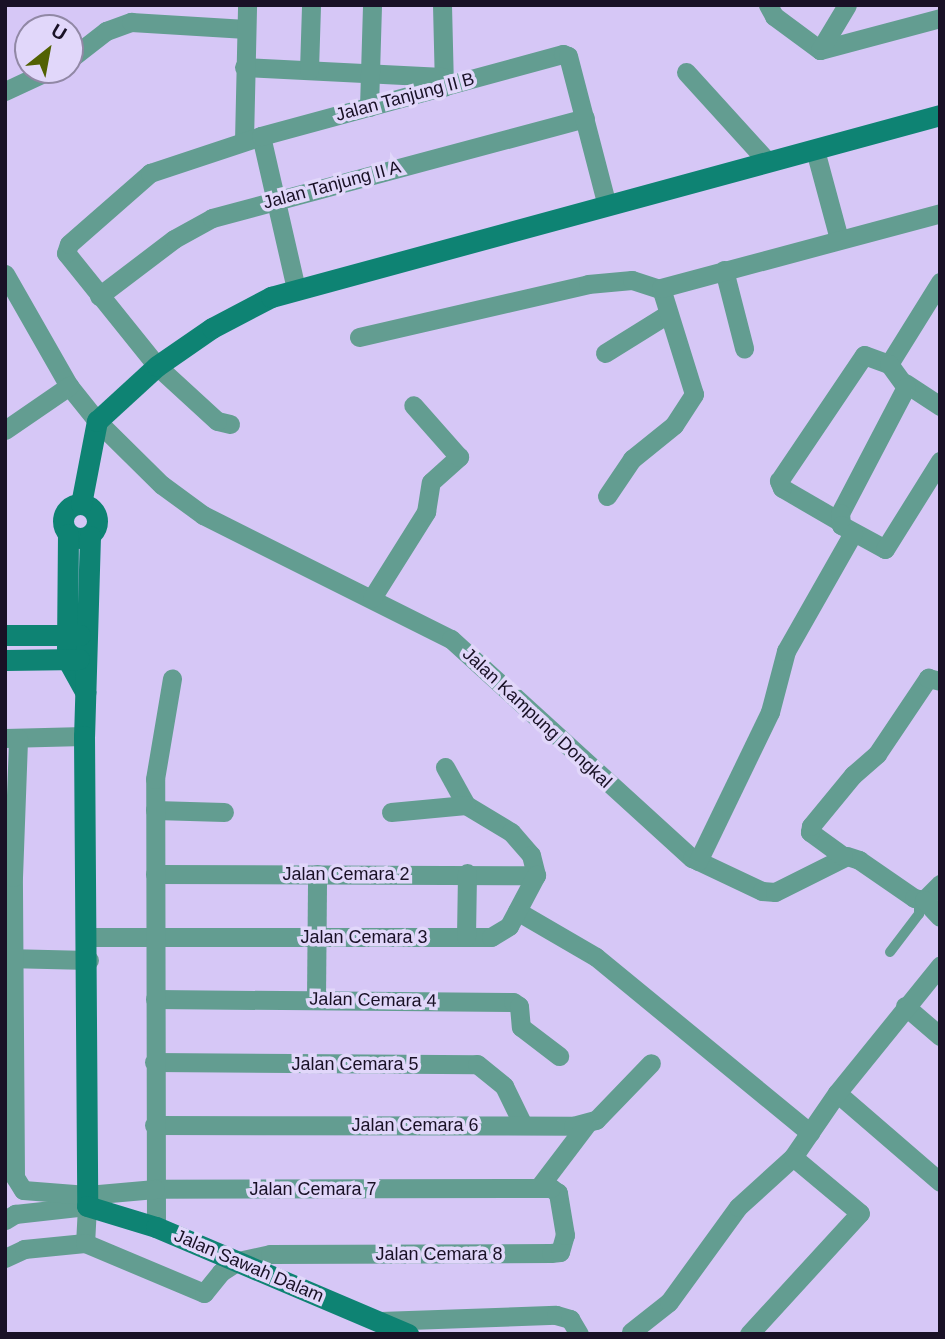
<!DOCTYPE html>
<style>
body{margin:0}
#map{position:relative;width:945px;height:1339px;overflow:hidden;background:#d6c7f6;font-family:Arial,sans-serif}
div>[style]{position:absolute}
.lane>*{height:10px;margin:-5px;padding:0 5px;transform-origin:5px;border-radius:5px;background:#639d91}
.street>*{height:19px;margin:-9.5px;padding:0 9.5px;transform-origin:9.5px;border-radius:9.5px;background:#639d91}
.secondary>*{height:21px;margin:-10.5px;padding:0 10.5px;transform-origin:10.5px;border-radius:10.5px;background:#0e8373}
.secondary>.ring{margin:-10.5px;padding:0;box-sizing:content-box;background:none;border:21px solid #0e8373;border-radius:50%}
span{translate:-50% -50%;white-space:nowrap;text-align:center;line-height:1.15;-webkit-text-stroke:7px #e1d7fa;paint-order:stroke}
.street-label{font-size:18px;color:#191126}
.frame{position:absolute;inset:0;border:7px solid #191126;pointer-events:none}
.north{position:absolute;left:14px;top:14px;width:70px;height:70px;box-sizing:border-box;background:#e1d7fa;border:2px solid #9188a5;border-radius:50%;rotate:31deg;font-size:19px;font-weight:700;line-height:28px;text-align:center;color:#191126}
.north::after{content:'';display:block;margin:auto;width:24px;height:32px;background:#526102;clip-path:polygon(50% 0,100% 100%,50% 72%,0 100%)}
</style>
<div id="map">
<div class="lane">
<div style="left:890px;top:952px;width:48px;rotate:-52.7deg"></div>
<div style="left:919px;top:914px;width:14px;rotate:-90deg"></div>
</div>
<div class="street">
<div style="left:442px;top:5px;width:82px;rotate:88.6deg"></div>
<div style="left:768px;top:5px;width:13px;rotate:61deg"></div>
<div style="left:774px;top:16px;width:57px;rotate:36.5deg"></div>
<div style="left:820px;top:50px;width:124px;rotate:-14.9deg"></div>
<div style="left:820px;top:50px;width:52px;rotate:-59deg"></div>
<div style="left:70px;top:59px;width:46px;rotate:-37.9deg"></div>
<div style="left:106px;top:31px;width:27px;rotate:-20deg"></div>
<div style="left:131px;top:22px;width:115px;rotate:3.5deg"></div>
<div style="left:244px;top:67px;width:199px;rotate:2.9deg"></div>
<div style="left:309px;top:70px;width:65px;rotate:-88.2deg"></div>
<div style="left:686px;top:72px;width:120px;rotate:47.7deg"></div>
<div style="left:5px;top:91px;width:50px;rotate:-25deg"></div>
<div style="left:369px;top:107px;width:102px;rotate:-88.3deg"></div>
<div style="left:261px;top:136px;width:157px;rotate:77.1deg"></div>
<div style="left:244px;top:141px;width:136px;rotate:-88.7deg"></div>
<div style="left:815px;top:150px;width:92px;rotate:74.9deg"></div>
<div style="left:724px;top:270px;width:81px;rotate:75.6deg"></div>
<div style="left:5px;top:274px;width:129px;rotate:60.3deg"></div>
<div style="left:69px;top:386px;width:45px;rotate:51.3deg"></div>
<div style="left:97px;top:421px;width:91px;rotate:44.6deg"></div>
<div style="left:162px;top:485px;width:51px;rotate:36.2deg"></div>
<div style="left:203px;top:515px;width:277px;rotate:26.6deg"></div>
<div style="left:451px;top:639px;width:326px;rotate:42.3deg"></div>
<div style="left:692px;top:858px;width:77px;rotate:25.2deg"></div>
<div style="left:762px;top:891px;width:13px;rotate:4deg"></div>
<div style="left:775px;top:892px;width:80px;rotate:-26.6deg"></div>
<div style="left:847px;top:856px;width:13px;rotate:18deg"></div>
<div style="left:859px;top:860px;width:67px;rotate:34.6deg"></div>
<div style="left:914px;top:898px;width:10px;rotate:11deg"></div>
<div style="left:924px;top:900px;width:23px;rotate:-45deg"></div>
<div style="left:99px;top:296px;width:94px;rotate:-37.2deg"></div>
<div style="left:174px;top:239px;width:43px;rotate:-28.9deg"></div>
<div style="left:212px;top:218px;width:386px;rotate:-15deg"></div>
<div style="left:359px;top:337px;width:235px;rotate:-13deg"></div>
<div style="left:588px;top:284px;width:44px;rotate:-5.2deg"></div>
<div style="left:632px;top:280px;width:29px;rotate:18deg"></div>
<div style="left:605px;top:353px;width:72px;rotate:-31.9deg"></div>
<div style="left:889px;top:364px;width:97px;rotate:-58.1deg"></div>
<div style="left:905px;top:383px;width:42px;rotate:33.3deg"></div>
<div style="left:230px;top:424px;width:13px;rotate:-167deg"></div>
<div style="left:217px;top:421px;width:81px;rotate:-137.5deg"></div>
<div style="left:157px;top:366px;width:145px;rotate:-128.8deg"></div>
<div style="left:66px;top:253px;width:9px;rotate:-72deg"></div>
<div style="left:69px;top:244px;width:108px;rotate:-41.2deg"></div>
<div style="left:150px;top:173px;width:117px;rotate:-18.4deg"></div>
<div style="left:261px;top:136px;width:313px;rotate:-15.2deg"></div>
<div style="left:563px;top:54px;width:5px;rotate:22deg"></div>
<div style="left:568px;top:56px;width:155px;rotate:75.4deg"></div>
<div style="left:5px;top:430px;width:78px;rotate:-34.5deg"></div>
<div style="left:607px;top:496px;width:45px;rotate:-56deg"></div>
<div style="left:632px;top:459px;width:54px;rotate:-39deg"></div>
<div style="left:674px;top:425px;width:37px;rotate:-57deg"></div>
<div style="left:694px;top:394px;width:111px;rotate:-107.3deg"></div>
<div style="left:661px;top:288px;width:289px;rotate:-15deg"></div>
<div style="left:839px;top:521px;width:66px;rotate:-149.9deg"></div>
<div style="left:782px;top:488px;width:8px;rotate:-113deg"></div>
<div style="left:779px;top:481px;width:152px;rotate:-56deg"></div>
<div style="left:864px;top:355px;width:27px;rotate:20deg"></div>
<div style="left:889px;top:364px;width:29px;rotate:54deg"></div>
<div style="left:906px;top:387px;width:142px;rotate:117.6deg"></div>
<div style="left:840px;top:513px;width:12px;rotate:85deg"></div>
<div style="left:841px;top:525px;width:50px;rotate:28.6deg"></div>
<div style="left:885px;top:549px;width:104px;rotate:-58deg"></div>
<div style="left:372px;top:598px;width:102px;rotate:-57.9deg"></div>
<div style="left:426px;top:512px;width:30px;rotate:-81deg"></div>
<div style="left:431px;top:482px;width:38px;rotate:-42deg"></div>
<div style="left:459px;top:457px;width:69px;rotate:-131.5deg"></div>
<div style="left:5px;top:738px;width:79px;rotate:-1.5deg"></div>
<div style="left:445px;top:767px;width:43px;rotate:61.1deg"></div>
<div style="left:466px;top:805px;width:52px;rotate:31deg"></div>
<div style="left:511px;top:832px;width:30px;rotate:49deg"></div>
<div style="left:531px;top:855px;width:21px;rotate:76deg"></div>
<div style="left:155px;top:810px;width:69px;rotate:1.7deg"></div>
<div style="left:391px;top:812px;width:75px;rotate:-5.3deg"></div>
<div style="left:843px;top:856px;width:41px;rotate:-144deg"></div>
<div style="left:810px;top:832px;width:6px;rotate:-81deg"></div>
<div style="left:811px;top:826px;width:66px;rotate:-50.5deg"></div>
<div style="left:853px;top:775px;width:32px;rotate:-41deg"></div>
<div style="left:877px;top:754px;width:92px;rotate:-56.1deg"></div>
<div style="left:928px;top:678px;width:12px;rotate:14deg"></div>
<div style="left:698px;top:861px;width:165px;rotate:-64.2deg"></div>
<div style="left:770px;top:712px;width:63px;rotate:-75.3deg"></div>
<div style="left:786px;top:651px;width:136px;rotate:-60.4deg"></div>
<div style="left:155px;top:874px;width:381px;rotate:0.2deg"></div>
<div style="left:924px;top:900px;width:23px;rotate:47deg"></div>
<div style="left:517px;top:911px;width:91px;rotate:30.2deg"></div>
<div style="left:596px;top:957px;width:277px;rotate:39.4deg"></div>
<div style="left:88px;top:937px;width:403px"></div>
<div style="left:491px;top:937px;width:21px;rotate:-31deg"></div>
<div style="left:509px;top:926px;width:58px;rotate:-62.1deg"></div>
<div style="left:466px;top:937px;width:64px;rotate:-89.1deg"></div>
<div style="left:5px;top:958px;width:84px;rotate:1.4deg"></div>
<div style="left:155px;top:999px;width:358px;rotate:0.5deg"></div>
<div style="left:513px;top:1002px;width:7px;rotate:34deg"></div>
<div style="left:519px;top:1006px;width:21px;rotate:85deg"></div>
<div style="left:521px;top:1027px;width:48px;rotate:37.3deg"></div>
<div style="left:316px;top:999px;width:125px;rotate:-89.5deg"></div>
<div style="left:905px;top:1006px;width:46px;rotate:40.6deg"></div>
<div style="left:154px;top:1062px;width:323px;rotate:0.4deg"></div>
<div style="left:477px;top:1064px;width:35px;rotate:39deg"></div>
<div style="left:504px;top:1086px;width:43px;rotate:64deg"></div>
<div style="left:837px;top:1093px;width:136px;rotate:40.8deg"></div>
<div style="left:154px;top:1125px;width:419px;rotate:0.1deg"></div>
<div style="left:573px;top:1126px;width:24px;rotate:-15deg"></div>
<div style="left:596px;top:1120px;width:79px;rotate:-46deg"></div>
<div style="left:539px;top:1187px;width:78px;rotate:-52.8deg"></div>
<div style="left:5px;top:1220px;width:12px;rotate:-31deg"></div>
<div style="left:15px;top:1214px;width:72px;rotate:-6.3deg"></div>
<div style="left:87px;top:1206px;width:37px;rotate:93deg"></div>
<div style="left:156px;top:1227px;width:448px;rotate:-90.1deg"></div>
<div style="left:155px;top:779px;width:102px;rotate:-80.4deg"></div>
<div style="left:5px;top:1258px;width:21px;rotate:-25deg"></div>
<div style="left:24px;top:1249px;width:61px;rotate:-5.6deg"></div>
<div style="left:85px;top:1243px;width:129px;rotate:22.8deg"></div>
<div style="left:204px;top:1293px;width:27px;rotate:-51deg"></div>
<div style="left:221px;top:1272px;width:20px;rotate:-33deg"></div>
<div style="left:238px;top:1261px;width:33px;rotate:-12deg"></div>
<div style="left:270px;top:1254px;width:281px;rotate:-0.2deg"></div>
<div style="left:551px;top:1253px;width:9px;rotate:-6deg"></div>
<div style="left:560px;top:1252px;width:18px;rotate:-74deg"></div>
<div style="left:565px;top:1235px;width:43px;rotate:-99.5deg"></div>
<div style="left:558px;top:1193px;width:9px;rotate:-144deg"></div>
<div style="left:551px;top:1188px;width:396px;rotate:179.9deg"></div>
<div style="left:155px;top:1189px;width:68px;rotate:175deg"></div>
<div style="left:87px;top:1195px;width:64px;rotate:-175.5deg"></div>
<div style="left:23px;top:1190px;width:15px;rotate:-122deg"></div>
<div style="left:15px;top:1177px;width:300px;rotate:-90.4deg"></div>
<div style="left:13px;top:877px;width:139px;rotate:-87.9deg"></div>
<div style="left:380px;top:1321px;width:176px;rotate:-2deg"></div>
<div style="left:556px;top:1315px;width:15px;rotate:16deg"></div>
<div style="left:570px;top:1319px;width:17px;rotate:59deg"></div>
<div style="left:631px;top:1332px;width:48px;rotate:-38.3deg"></div>
<div style="left:669px;top:1302px;width:117px;rotate:-54deg"></div>
<div style="left:738px;top:1207px;width:74px;rotate:-42.3deg"></div>
<div style="left:793px;top:1157px;width:78px;rotate:-55.5deg"></div>
<div style="left:837px;top:1093px;width:164px;rotate:-51deg"></div>
<div style="left:749px;top:1334px;width:164px;rotate:-47.5deg"></div>
<div style="left:860px;top:1213px;width:87px;rotate:-140.1deg"></div>
</div>
<div class="secondary">
<div class="ring" style="left:63px;top:504px;width:13px;height:13px"></div>
<div style="left:81px;top:504px;width:85px;rotate:-79.1deg"></div>
<div style="left:97px;top:421px;width:81px;rotate:-42.5deg"></div>
<div style="left:157px;top:366px;width:67px;rotate:-34.6deg"></div>
<div style="left:212px;top:328px;width:67px;rotate:-27.7deg"></div>
<div style="left:271px;top:297px;width:693px;rotate:-15.22deg"></div>
<div style="left:68px;top:534px;width:125px;rotate:90.5deg"></div>
<div style="left:67px;top:659px;width:38px;rotate:61deg"></div>
<div style="left:90px;top:536px;width:200px;rotate:91.7deg"></div>
<div style="left:84px;top:736px;width:470px;rotate:89.6deg"></div>
<div style="left:87px;top:1206px;width:72px;rotate:16.9deg"></div>
<div style="left:156px;top:1227px;width:274px;rotate:23deg"></div>
<div style="left:5px;top:635px;width:75px"></div>
<div style="left:5px;top:660px;width:74px;rotate:-0.8deg"></div>
</div>
<div class="street-label">
<span style="left:405px;top:97px;rotate:-15deg">Jalan Tanjung II B</span>
<span style="left:332px;top:185px;rotate:-15deg">Jalan Tanjung II A</span>
<span style="left:537px;top:718px;rotate:43deg">Jalan Kampung Dongkal</span>
<span style="left:346px;top:874px">Jalan Cemara 2</span>
<span style="left:364px;top:937px">Jalan Cemara 3</span>
<span style="left:373px;top:1000px;rotate:1deg">Jalan Cemara 4</span>
<span style="left:355px;top:1064px">Jalan Cemara 5</span>
<span style="left:415px;top:1125px">Jalan Cemara 6</span>
<span style="left:313px;top:1189px">Jalan Cemara 7</span>
<span style="left:439px;top:1254px">Jalan Cemara 8</span>
<span style="left:249px;top:1266px;rotate:23deg">Jalan Sawah Dalam</span>
</div>
<div class="frame"></div>
<div class="north">U</div>
</div>
